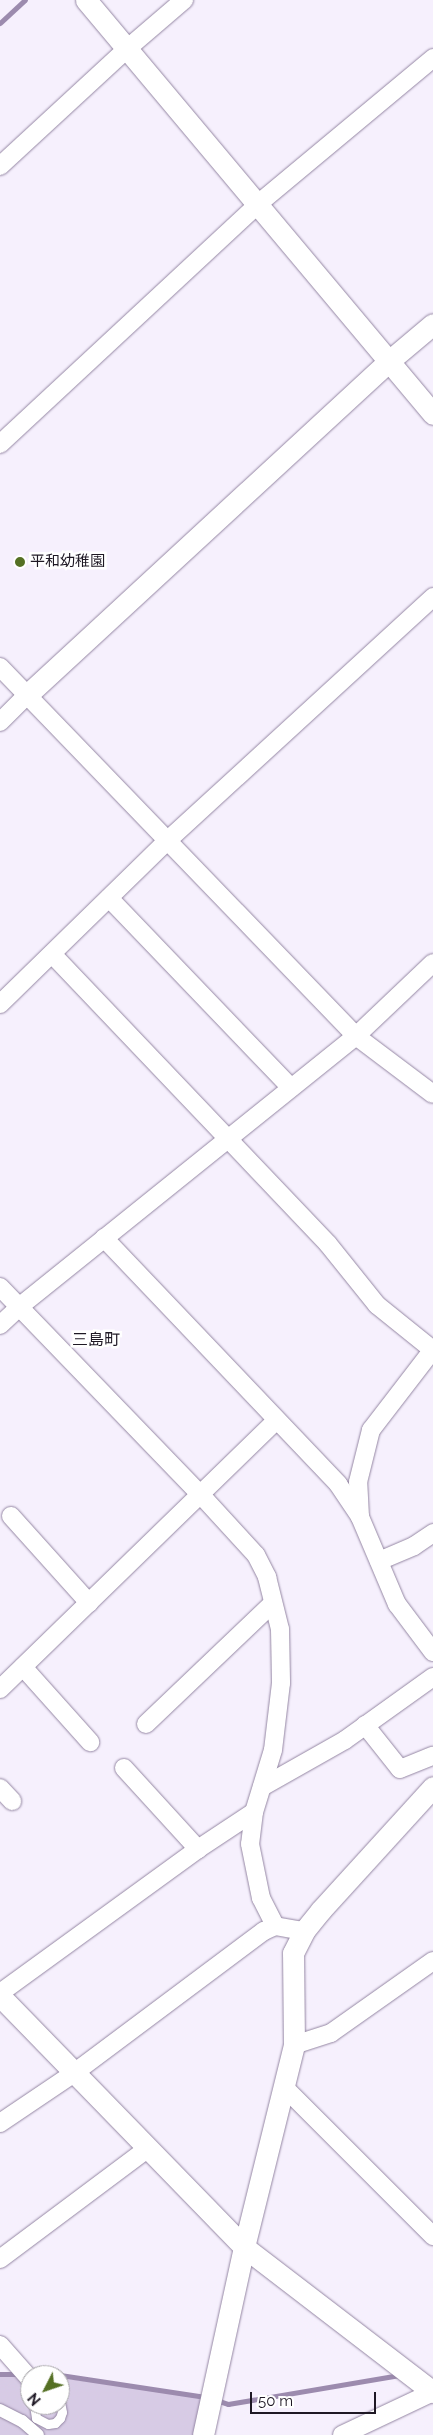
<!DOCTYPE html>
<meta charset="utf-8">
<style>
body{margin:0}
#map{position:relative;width:433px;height:2435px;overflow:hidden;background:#f6f0fd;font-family:Raleway,"Noto Sans JP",sans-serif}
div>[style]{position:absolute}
.green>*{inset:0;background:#d7cbe5}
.stream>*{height:5px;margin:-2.5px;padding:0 2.5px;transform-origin:2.5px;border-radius:2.5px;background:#9c8bae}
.roads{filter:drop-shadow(0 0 1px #9486a3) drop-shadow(0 0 1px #9486a3)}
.service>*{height:9px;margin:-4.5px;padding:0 4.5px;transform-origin:4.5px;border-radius:4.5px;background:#fff}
.pedestrian>*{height:12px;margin:-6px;padding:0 6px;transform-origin:6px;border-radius:6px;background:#fff}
.minor>*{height:18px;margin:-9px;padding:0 9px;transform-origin:9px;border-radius:9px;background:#fff}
.tertiary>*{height:21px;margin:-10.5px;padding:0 10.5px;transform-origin:10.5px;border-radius:10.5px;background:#fff}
.dots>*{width:14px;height:14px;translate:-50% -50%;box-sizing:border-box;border:2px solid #fff;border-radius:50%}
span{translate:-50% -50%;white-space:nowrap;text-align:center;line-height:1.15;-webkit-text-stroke:5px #fff;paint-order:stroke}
.poi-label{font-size:15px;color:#1e1824}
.left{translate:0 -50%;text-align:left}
.neighbourhood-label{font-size:16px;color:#1e1824}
.north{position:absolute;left:20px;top:2365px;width:50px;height:50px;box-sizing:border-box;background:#fff;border:1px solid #a5a3a7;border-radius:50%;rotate:229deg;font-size:14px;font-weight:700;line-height:20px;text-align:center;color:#1e1824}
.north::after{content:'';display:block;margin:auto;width:18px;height:22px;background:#557024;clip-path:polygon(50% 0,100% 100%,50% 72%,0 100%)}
.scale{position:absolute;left:250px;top:2392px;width:126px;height:22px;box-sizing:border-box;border:2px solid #1e1824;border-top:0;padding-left:6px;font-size:15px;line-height:18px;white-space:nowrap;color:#1e1824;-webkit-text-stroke:4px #fff;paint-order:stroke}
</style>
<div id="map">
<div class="green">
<div style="clip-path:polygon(30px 2376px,30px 2405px,60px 2405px,60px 2378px,203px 2396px,194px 2435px,0 2435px,0 2377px)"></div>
</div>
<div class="stream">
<div style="left:0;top:23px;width:34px;rotate:-43deg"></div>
<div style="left:30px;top:2373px;width:28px;rotate:4deg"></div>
<div style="left:0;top:2374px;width:19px"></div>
<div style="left:60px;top:2375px;width:147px;rotate:8.6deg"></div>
<div style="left:216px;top:2400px;width:13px;rotate:18deg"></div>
<div style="left:228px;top:2404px;width:174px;rotate:-9.6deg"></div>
</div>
<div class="roads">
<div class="service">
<div style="left:34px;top:2405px;width:13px;rotate:81deg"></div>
<div style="left:36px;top:2418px;width:13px;rotate:27deg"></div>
<div style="left:48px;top:2424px;width:7px;rotate:-8deg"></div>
<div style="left:55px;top:2423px;width:7px;rotate:-45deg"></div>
<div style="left:60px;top:2418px;width:6px;rotate:-72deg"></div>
<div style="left:62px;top:2412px;width:10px;rotate:-101deg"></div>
</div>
<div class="pedestrian">
<div style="left:0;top:2410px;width:25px;rotate:27deg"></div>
<div style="left:22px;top:2421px;width:21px;rotate:41deg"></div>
</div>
<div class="minor">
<div style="left:0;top:166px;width:174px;rotate:-42.7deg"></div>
<div style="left:128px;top:48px;width:74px;rotate:-40.6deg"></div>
<div style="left:0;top:444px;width:352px;rotate:-42.9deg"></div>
<div style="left:258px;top:204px;width:228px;rotate:-39.8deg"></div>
<div style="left:0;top:667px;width:513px;rotate:46.03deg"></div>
<div style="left:356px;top:1036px;width:96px;rotate:37deg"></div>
<div style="left:0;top:722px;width:38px;rotate:-45deg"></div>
<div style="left:109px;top:898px;width:263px;rotate:46.2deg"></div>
<div style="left:52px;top:954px;width:400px;rotate:46.4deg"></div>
<div style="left:328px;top:1244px;width:78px;rotate:51.2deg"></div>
<div style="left:377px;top:1305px;width:67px;rotate:38.9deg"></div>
<div style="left:0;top:1004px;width:233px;rotate:-44.3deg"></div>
<div style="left:167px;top:841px;width:361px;rotate:-42.5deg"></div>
<div style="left:104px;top:1238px;width:340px;rotate:46.4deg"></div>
<div style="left:338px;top:1484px;width:40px;rotate:56deg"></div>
<div style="left:360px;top:1517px;width:95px;rotate:67deg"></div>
<div style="left:397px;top:1604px;width:60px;rotate:53.1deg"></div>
<div style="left:0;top:1287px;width:289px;rotate:46deg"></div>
<div style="left:201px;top:1495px;width:81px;rotate:47.5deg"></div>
<div style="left:256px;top:1555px;width:25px;rotate:63deg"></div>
<div style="left:267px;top:1577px;width:54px;rotate:76deg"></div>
<div style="left:280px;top:1629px;width:54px;rotate:88.9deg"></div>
<div style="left:281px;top:1683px;width:67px;rotate:96.8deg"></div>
<div style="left:273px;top:1750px;width:65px;rotate:107deg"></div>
<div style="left:254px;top:1812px;width:32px;rotate:97deg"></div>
<div style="left:250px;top:1844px;width:55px;rotate:78.5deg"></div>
<div style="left:261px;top:1898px;width:31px;rotate:63deg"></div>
<div style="left:0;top:1325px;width:26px;rotate:-43deg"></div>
<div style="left:19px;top:1307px;width:432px;rotate:-38.8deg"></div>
<div style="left:356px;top:1036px;width:106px;rotate:-43.5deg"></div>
<div style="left:11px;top:1516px;width:117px;rotate:48.1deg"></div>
<div style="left:360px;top:1517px;width:35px;rotate:-93deg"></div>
<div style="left:358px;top:1482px;width:54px;rotate:-76deg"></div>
<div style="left:371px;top:1430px;width:93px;rotate:-52.4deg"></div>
<div style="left:379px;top:1561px;width:38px;rotate:-23deg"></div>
<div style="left:414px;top:1546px;width:23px;rotate:-34deg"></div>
<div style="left:23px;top:1667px;width:101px;rotate:48.2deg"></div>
<div style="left:0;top:1689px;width:385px;rotate:-44.2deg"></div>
<div style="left:146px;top:1724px;width:175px;rotate:-43.6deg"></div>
<div style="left:365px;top:1725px;width:56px;rotate:51.5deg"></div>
<div style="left:400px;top:1769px;width:35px;rotate:-22deg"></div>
<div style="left:124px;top:1768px;width:110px;rotate:47.6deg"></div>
<div style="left:262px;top:1787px;width:95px;rotate:-29.5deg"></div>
<div style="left:345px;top:1740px;width:108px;rotate:-35.6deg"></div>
<div style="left:0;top:1788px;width:18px;rotate:47deg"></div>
<div style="left:0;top:1993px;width:245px;rotate:-36deg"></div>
<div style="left:198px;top:1849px;width:67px;rotate:-33.5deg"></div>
<div style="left:294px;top:2045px;width:39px;rotate:-18deg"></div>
<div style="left:331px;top:2033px;width:125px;rotate:-35.2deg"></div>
<div style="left:284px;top:2087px;width:211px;rotate:45deg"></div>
<div style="left:0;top:2123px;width:89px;rotate:-34deg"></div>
<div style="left:74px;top:2073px;width:237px;rotate:-36.8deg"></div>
<div style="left:264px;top:1931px;width:12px;rotate:-24deg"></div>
<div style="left:275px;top:1926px;width:29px;rotate:10deg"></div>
<div style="left:0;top:2259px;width:184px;rotate:-36.8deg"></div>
<div style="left:0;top:2345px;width:45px;rotate:48.6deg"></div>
<div style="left:342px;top:2435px;width:101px;rotate:-25.3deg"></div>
</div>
<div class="tertiary">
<div style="left:86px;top:0;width:540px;rotate:50.03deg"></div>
<div style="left:27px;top:695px;width:493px;rotate:-42.7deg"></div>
<div style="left:389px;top:361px;width:57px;rotate:-40.1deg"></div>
<div style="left:0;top:1996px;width:350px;rotate:45.8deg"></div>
<div style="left:244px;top:2247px;width:238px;rotate:37.5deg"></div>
<div style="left:203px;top:2435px;width:192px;rotate:-77.7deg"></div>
<div style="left:244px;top:2247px;width:208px;rotate:-76.1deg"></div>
<div style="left:294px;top:2045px;width:92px;rotate:-90.6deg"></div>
<div style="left:293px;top:1953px;width:25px;rotate:-63deg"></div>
<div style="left:304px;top:1931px;width:27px;rotate:-51deg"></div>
<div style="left:321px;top:1910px;width:166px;rotate:-47.7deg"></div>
</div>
</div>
<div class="dots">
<div style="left:20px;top:562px;background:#557024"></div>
</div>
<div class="poi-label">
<span class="left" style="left:30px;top:562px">平和幼稚園</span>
</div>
<div class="neighbourhood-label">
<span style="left:96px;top:1340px">三島町</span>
</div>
<div class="north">N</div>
<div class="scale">50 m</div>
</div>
